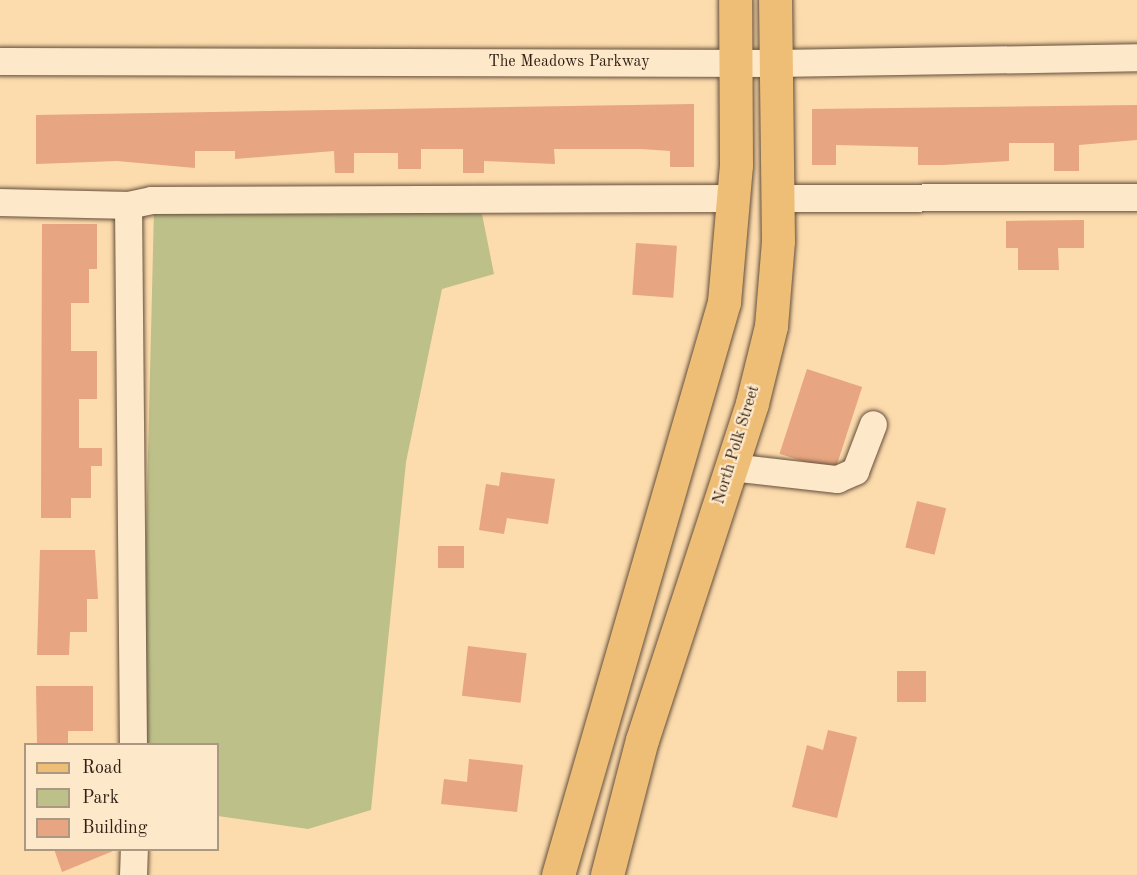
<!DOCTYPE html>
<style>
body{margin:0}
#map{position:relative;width:1137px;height:875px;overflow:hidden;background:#fcdbad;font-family:"Old Standard TT",serif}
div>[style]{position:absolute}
.green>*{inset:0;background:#bec08a}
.building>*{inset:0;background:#e7a581;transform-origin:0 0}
.roads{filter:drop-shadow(0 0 2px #644f3b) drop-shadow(0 0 2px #644f3b)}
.minor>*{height:27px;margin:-13.5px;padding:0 13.5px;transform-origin:13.5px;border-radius:13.5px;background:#fde8ca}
.major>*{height:33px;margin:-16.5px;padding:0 16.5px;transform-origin:16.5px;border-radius:16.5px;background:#eebe76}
span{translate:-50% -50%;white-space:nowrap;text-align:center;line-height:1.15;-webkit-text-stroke:4.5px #fde8ca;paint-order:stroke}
.street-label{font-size:16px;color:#312015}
.legend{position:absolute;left:24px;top:743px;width:195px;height:108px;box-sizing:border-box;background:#fde8ca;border:2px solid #ab9882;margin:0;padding:8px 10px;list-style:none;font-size:18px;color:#312015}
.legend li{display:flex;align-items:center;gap:12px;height:30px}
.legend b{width:30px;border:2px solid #ab9882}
</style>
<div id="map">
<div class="green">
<div style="clip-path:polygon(154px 209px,482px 214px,494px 274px,442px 289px,406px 462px,371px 810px,308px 829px,218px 816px,218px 744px,141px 744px)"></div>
</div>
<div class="building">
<div style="clip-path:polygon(694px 104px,694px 167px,670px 167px,670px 151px,641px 149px,554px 149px,555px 164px,484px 161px,484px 173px,463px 173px,463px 149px,421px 149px,421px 169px,398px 169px,398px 153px,354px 153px,354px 173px,335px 173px,334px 151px,235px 159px,235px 151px,195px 151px,195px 168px,117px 161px,36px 164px,36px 115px)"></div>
<div style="clip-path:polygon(1137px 105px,1137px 140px,1079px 145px,1079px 171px,1054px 171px,1054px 143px,1009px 143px,1009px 161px,943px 165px,918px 165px,918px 147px,836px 145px,836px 165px,812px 165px,812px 109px)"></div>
<div style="clip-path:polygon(1084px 220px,1084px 248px,1058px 248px,1059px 270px,1018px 270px,1018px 248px,1006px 248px,1006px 221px)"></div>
<div style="clip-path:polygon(42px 224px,97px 224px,97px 269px,89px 269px,89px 303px,71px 303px,71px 351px,97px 351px,97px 399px,79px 399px,79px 448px,102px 448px,102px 466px,91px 466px,91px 498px,71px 498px,71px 518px,41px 518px)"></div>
<div style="left:636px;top:243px;width:41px;height:52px;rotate:4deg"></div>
<div style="left:807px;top:369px;width:58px;height:89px;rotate:18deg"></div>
<div style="clip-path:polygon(501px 472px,555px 479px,548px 524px,507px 518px,504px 534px,479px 530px,486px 484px,499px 486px)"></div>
<div style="left:917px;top:501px;width:30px;height:48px;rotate:14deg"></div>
<div style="left:438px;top:546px;width:26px;height:22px"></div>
<div style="clip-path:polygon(40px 550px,95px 550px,98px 599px,87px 599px,87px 632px,70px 632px,69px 655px,37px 655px)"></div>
<div style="left:468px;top:646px;width:59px;height:50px;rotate:7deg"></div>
<div style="left:897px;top:671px;width:29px;height:31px"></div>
<div style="clip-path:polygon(36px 686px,93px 686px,93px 731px,68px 731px,68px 744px,37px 744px)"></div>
<div style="clip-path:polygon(828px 730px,857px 737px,837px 818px,792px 807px,807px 745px,823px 750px)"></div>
<div style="clip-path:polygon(469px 759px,523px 765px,517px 812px,441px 804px,444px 779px,467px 782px)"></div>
<div style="clip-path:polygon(54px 849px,118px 849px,62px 872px)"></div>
</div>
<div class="roads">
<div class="minor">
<div style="left:0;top:61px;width:775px;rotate:0.15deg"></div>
<div style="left:775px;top:63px;width:362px;rotate:-0.9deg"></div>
<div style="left:778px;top:198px;width:359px;rotate:-0.2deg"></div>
<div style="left:0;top:202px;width:128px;rotate:1.3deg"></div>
<div style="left:128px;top:205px;width:539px;rotate:89.47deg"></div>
<div style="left:128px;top:205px;width:24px;rotate:-12deg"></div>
<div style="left:151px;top:200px;width:584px;rotate:-0.2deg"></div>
<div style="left:731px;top:467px;width:107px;rotate:6.5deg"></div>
<div style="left:837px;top:479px;width:20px;rotate:-24deg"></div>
<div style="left:855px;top:471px;width:50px;rotate:-69deg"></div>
<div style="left:133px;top:875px;width:25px;rotate:-88deg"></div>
</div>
<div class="major">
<div style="left:558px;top:875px;width:597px;rotate:-73.84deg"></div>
<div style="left:724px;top:302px;width:138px;rotate:-85deg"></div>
<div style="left:736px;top:165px;width:165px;rotate:-90.3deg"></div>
<div style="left:607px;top:875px;width:139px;rotate:-75.5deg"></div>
<div style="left:642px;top:740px;width:354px;rotate:-71.9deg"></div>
<div style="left:752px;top:403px;width:79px;rotate:-76.1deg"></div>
<div style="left:771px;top:326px;width:85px;rotate:-85.3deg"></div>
<div style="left:778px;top:241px;width:241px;rotate:-90.7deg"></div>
</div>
</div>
<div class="street-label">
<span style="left:569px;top:62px">The Meadows Parkway</span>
<span style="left:737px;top:445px;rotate:-73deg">North Polk Street</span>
</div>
<ul class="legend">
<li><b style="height:8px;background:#eebe76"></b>Road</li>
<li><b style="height:16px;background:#bec08a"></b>Park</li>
<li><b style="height:16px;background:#e7a581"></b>Building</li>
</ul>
</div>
